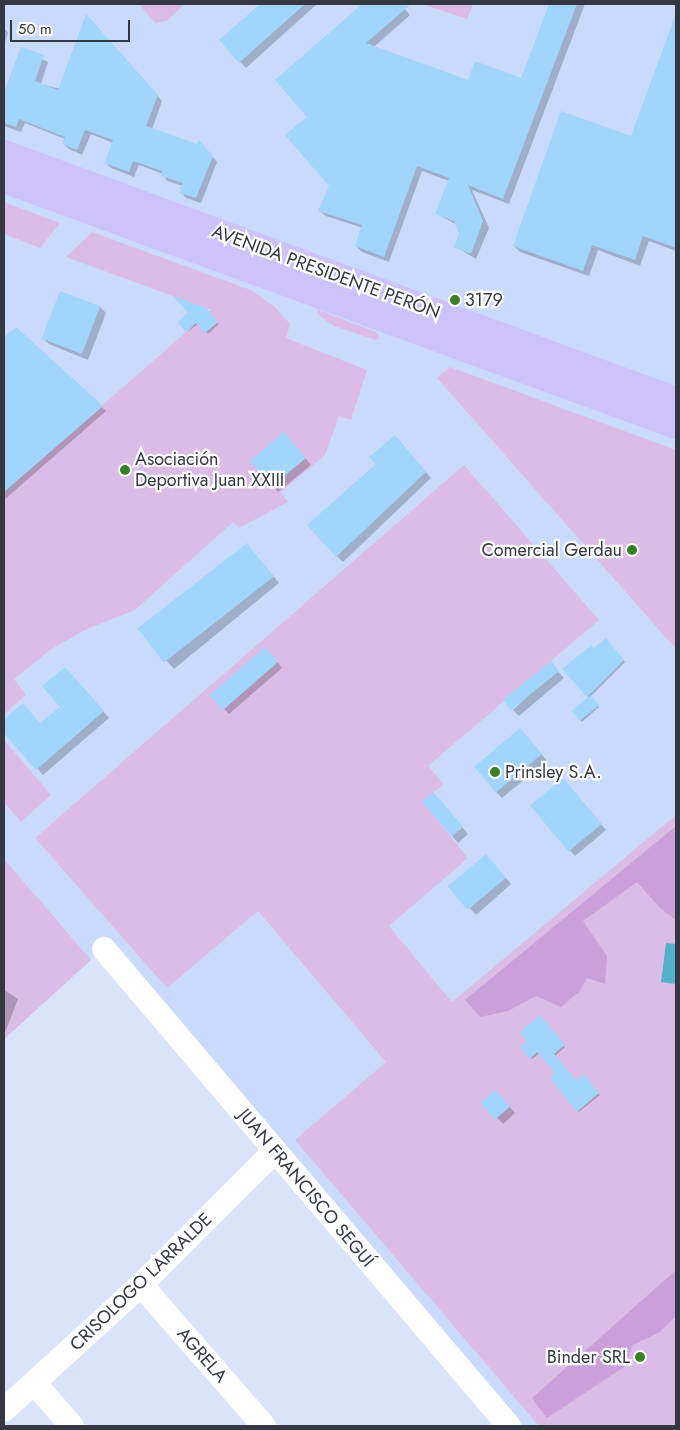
<!DOCTYPE html>
<meta charset="utf-8">
<style>
body{margin:0}
#map{position:relative;width:680px;height:1430px;overflow:hidden;background:#d9e3fa;font-family:Jost,sans-serif}
div>[style]{position:absolute}
.built>*{inset:0;background:#cadafd}
.green>*{inset:0;background:#dbbce7}
.forest>*{inset:0;background:#ca9fda}
.water>*{inset:0;background:#53b2c9}
.shadow>*{inset:0;background:#0003}
.building>*{inset:0;background:#a1d5fb;transform-origin:0 0}
.minor>*{height:24px;margin:-12px;padding:0 12px;transform-origin:12px;border-radius:12px;background:#fff}
.major>*{height:28px;margin:-14px;padding:0 14px;transform-origin:14px;border-radius:14px;background:#cdc2fa}
.dots>*{width:14px;height:14px;translate:-50% -50%;box-sizing:border-box;border:2px solid #fff;border-radius:50%}
span{translate:-50% -50%;white-space:nowrap;text-align:center;line-height:1.15;-webkit-text-stroke:4.5px #fff;paint-order:stroke}
.street-label{font-size:18px;color:#333843}
.poi-label{font-size:18px;color:#333843}
.left{translate:0 -50%;text-align:left}
.right{translate:-100% -50%;text-align:right}
.frame{position:absolute;inset:0;border:5px solid #333843;pointer-events:none}
.scale{position:absolute;left:10px;top:20px;width:120px;height:22px;box-sizing:border-box;border:2px solid #333843;border-top:0;padding-left:6px;font-size:15px;line-height:18px;white-space:nowrap;color:#333843;-webkit-text-stroke:4px #fff;paint-order:stroke}
</style>
<div id="map">
<div class="built">
<div style="clip-path:polygon(4px 4px,676px 4px,676px 1426px,509px 1426px,103px 949px,4px 1039px)"></div>
</div>
<div class="green">
<div style="clip-path:polygon(139px 4px,185px 4px,167px 21px,155px 23px)"></div>
<div style="clip-path:polygon(422px 4px,473px 4px,467px 19px)"></div>
<div style="clip-path:polygon(4px 202px,60px 223px,40px 248px,25px 242px,4px 234px)"></div>
<div style="clip-path:polygon(92px 232px,251px 290px,275px 307px,290px 324px,286px 338px,367px 370px,351px 420px,339px 416px,325px 455px,281px 492px,288px 502px,239px 528px,233px 522px,135px 610px,87px 629px,50px 650px,14px 679px,26px 695px,4px 714px,4px 492px,211px 310px,66px 257px)"></div>
<div style="clip-path:polygon(318px 310px,376px 332px,380px 338px,376px 340px,334px 326px,317px 314px)"></div>
<div style="clip-path:polygon(450px 367px,676px 450px,676px 649px,437px 378px)"></div>
<div style="clip-path:polygon(464px 465px,599px 620px,428px 766px,444px 784px,422px 801px,468px 858px,389px 926px,452px 1002px,676px 815px,676px 1426px,539px 1426px,295px 1140px,386px 1062px,258px 911px,167px 988px,35px 838px)"></div>
<div style="clip-path:polygon(4px 740px,51px 795px,21px 822px,4px 802px)"></div>
<div style="clip-path:polygon(4px 859px,91px 960px,4px 1039px)"></div>
</div>
<div class="forest">
<div style="clip-path:polygon(676px 826px,676px 920px,660px 908px,637px 882px,583px 921px,607px 956px,605px 984px,587px 978px,580px 991px,561px 1007px,536px 996px,508px 1011px,480px 1017px,465px 1000px)"></div>
<div style="clip-path:polygon(676px 1270px,676px 1316px,660px 1332px,633px 1345px,624px 1367px,547px 1418px,532px 1398px)"></div>
</div>
<div class="water">
<div style="clip-path:polygon(666px 943px,676px 944px,675px 984px,661px 982px)"></div>
</div>
<div class="shadow">
<div style="clip-path:polygon(262px 4px,317px 4px,246px 68px,221px 41px)"></div>
<div style="clip-path:polygon(364px 4px,400px 4px,410px 15px,374px 47px,469px 82px,522px 80px,550px 4px,585px 4px,509px 204px,472px 190px,489px 228px,476px 259px,456px 247px,461px 234px,457px 225px,437px 214px,449px 181px,422px 171px,389px 262px,362px 252px,356px 246px,363px 228px,326px 216px,320px 211px,330px 186px,309px 117px,276px 80px)"></div>
<div style="clip-path:polygon(676px 16px,676px 251px,649px 241px,640px 266px,598px 250px,589px 276px,520px 252px,514px 246px,632px 138px)"></div>
<div style="clip-path:polygon(92px 21px,162px 101px,152px 129px,204px 147px,217px 162px,201px 203px,186px 198px,181px 192px,183px 186px,167px 181px,163px 174px,139px 165px,134px 177px,111px 168px,106px 163px,113px 143px,91px 134px,82px 155px,69px 149px,63px 143px,65px 139px,25px 123px,21px 132px,4px 126px,4px 96px,22px 48px,48px 62px,41px 84px,60px 89px)"></div>
<div style="clip-path:polygon(4px 28px,8px 33px,4px 45px)"></div>
<div style="clip-path:polygon(61px 292px,100px 307px,106px 313px,88px 360px,49px 344px,43px 338px)"></div>
<div style="clip-path:polygon(205px 309px,219px 324px,208px 334px,199px 323px,188px 332px)"></div>
<div style="clip-path:polygon(16px 329px,106px 411px,4px 500px,4px 339px)"></div>
<div style="clip-path:polygon(290px 440px,311px 465px,278px 492px,252px 461px)"></div>
<div style="clip-path:polygon(401px 443px,431px 478px,343px 562px,337px 556px)"></div>
<div style="clip-path:polygon(252px 551px,279px 583px,174px 669px,141px 632px)"></div>
<div style="clip-path:polygon(606px 640px,625px 662px,590px 697px,599px 707px,582px 722px,574px 712px,589px 698px,564px 669px)"></div>
<div style="clip-path:polygon(271px 654px,282px 668px,229px 714px,211px 694px)"></div>
<div style="clip-path:polygon(556px 669px,564px 678px,519px 716px,513px 710px)"></div>
<div style="clip-path:polygon(71px 674px,109px 718px,43px 775px,4px 731px,4px 721px,23px 705px,41px 725px,61px 707px)"></div>
<div style="clip-path:polygon(526px 736px,547px 761px,502px 798px,496px 792px)"></div>
<div style="clip-path:polygon(569px 786px,606px 830px,575px 856px,532px 806px)"></div>
<div style="clip-path:polygon(439px 799px,468px 834px,458px 843px,453px 837px)"></div>
<div style="clip-path:polygon(491px 861px,511px 884px,476px 915px,450px 886px)"></div>
<div style="clip-path:polygon(4px 990px,18px 999px,4px 1035px)"></div>
<div style="clip-path:polygon(540px 1017px,565px 1047px,555px 1056px,576px 1082px,584px 1076px,600px 1095px,579px 1112px,551px 1078px,557px 1074px,540px 1053px,532px 1059px,522px 1047px,529px 1041px)"></div>
<div style="clip-path:polygon(502px 1098px,515px 1113px,503px 1124px,483px 1103px)"></div>
</div>
<div class="building">
<div style="clip-path:polygon(260px 4px,305px 4px,239px 63px,219px 40px)"></div>
<div style="clip-path:polygon(362px 4px,411px 4px,366px 43px,468px 80px,475px 61px,521px 78px,549px 4px,577px 4px,503px 199px,468px 185px,483px 221px,471px 254px,454px 247px,459px 234px,454px 221px,435px 214px,449px 178px,417px 166px,384px 257px,355px 246px,362px 225px,318px 211px,329px 186px,285px 135px,307px 117px,275px 80px)"></div>
<div style="clip-path:polygon(86px 14px,158px 95px,146px 126px,197px 144px,199px 140px,213px 156px,196px 198px,179px 193px,183px 183px,161px 176px,162px 171px,133px 161px,129px 172px,105px 163px,113px 140px,85px 130px,77px 150px,62px 144px,65px 137px,19px 119px,16px 127px,4px 123px,4px 92px,21px 47px,44px 55px,35px 81px,58px 90px)"></div>
<div style="clip-path:polygon(675px 16px,676px 248px,643px 236px,635px 260px,592px 245px,583px 271px,513px 246px,561px 111px,631px 136px)"></div>
<div style="left:60px;top:291px;width:43px;height:51px;rotate:21deg"></div>
<div style="clip-path:polygon(173px 296px,206px 308px,218px 322px,205px 333px,196px 323px,186px 332px,178px 322px,188px 313px)"></div>
<div style="clip-path:polygon(16px 327px,103px 406px,4px 492px,4px 337px)"></div>
<div style="left:284px;top:432px;width:34px;height:45px;rotate:50deg"></div>
<div style="clip-path:polygon(395px 435px,426px 472px,336px 557px,307px 525px,376px 464px,369px 457px)"></div>
<div style="left:247px;top:543px;width:43px;height:139px;rotate:52deg"></div>
<div style="clip-path:polygon(606px 638px,624px 660px,587px 697px,562px 669px,591px 645px,594px 648px)"></div>
<div style="left:265px;top:647px;width:20px;height:73px;rotate:49deg"></div>
<div style="left:551px;top:661px;width:13px;height:62px;rotate:51deg"></div>
<div style="clip-path:polygon(65px 667px,104px 711px,36px 770px,4px 733px,4px 719px,23px 703px,40px 723px,60px 707px,42px 686px)"></div>
<div style="left:591px;top:695px;width:13px;height:25px;rotate:51deg"></div>
<div style="left:520px;top:728px;width:34px;height:60px;rotate:50deg"></div>
<div style="left:563px;top:778px;width:60px;height:43px;rotate:50deg"></div>
<div style="left:433px;top:792px;width:46px;height:15px;rotate:49deg"></div>
<div style="left:486px;top:854px;width:31px;height:50px;rotate:50deg"></div>
<div style="clip-path:polygon(540px 1015px,565px 1045px,554px 1054px,576px 1080px,584px 1074px,599px 1093px,577px 1112px,550px 1078px,555px 1073px,537px 1052px,530px 1059px,520px 1047px,527px 1041px,520px 1032px)"></div>
<div style="left:496px;top:1090px;width:22px;height:20px;rotate:51deg"></div>
</div>
<div class="minor">
<div style="left:104px;top:949px;width:626px;rotate:49.67deg"></div>
<div style="left:141px;top:1285px;width:187px;rotate:48.9deg"></div>
<div style="left:34px;top:1383px;width:57px;rotate:48.5deg"></div>
<div style="left:4px;top:1410px;width:185px;rotate:-42.4deg"></div>
<div style="left:141px;top:1285px;width:190px;rotate:-45deg"></div>
</div>
<div class="major">
<div style="left:4px;top:154px;width:716px;rotate:20.18deg"></div>
<div style="left:4px;top:179px;width:716px;rotate:20.11deg"></div>
</div>
<div class="dots">
<div style="left:455px;top:300px;background:#388026"></div>
<div style="left:125px;top:470px;background:#388026"></div>
<div style="left:632px;top:550px;background:#388026"></div>
<div style="left:495px;top:772px;background:#388026"></div>
<div style="left:640px;top:1357px;background:#388026"></div>
</div>
<div class="street-label">
<span style="left:326px;top:272px;rotate:20deg">AVENIDA PRESIDENTE PERÓN</span>
<span style="left:306px;top:1188px;rotate:50deg">JUAN FRANCISCO SEGUÍ</span>
<span style="left:141px;top:1282px;rotate:-44deg">CRISOLOGO LARRALDE</span>
<span style="left:202px;top:1355px;rotate:49deg">AGRELA</span>
</div>
<div class="poi-label">
<span class="left" style="left:465px;top:300px">3179</span>
<span class="left" style="left:135px;top:470px">Asociación<br>Deportiva Juan XXIII</span>
<span class="right" style="left:622px;top:550px">Comercial Gerdau</span>
<span class="left" style="left:505px;top:772px">Prinsley S.A.</span>
<span class="right" style="left:630px;top:1357px">Binder SRL</span>
</div>
<div class="frame"></div>
<div class="scale">50 m</div>
</div>
